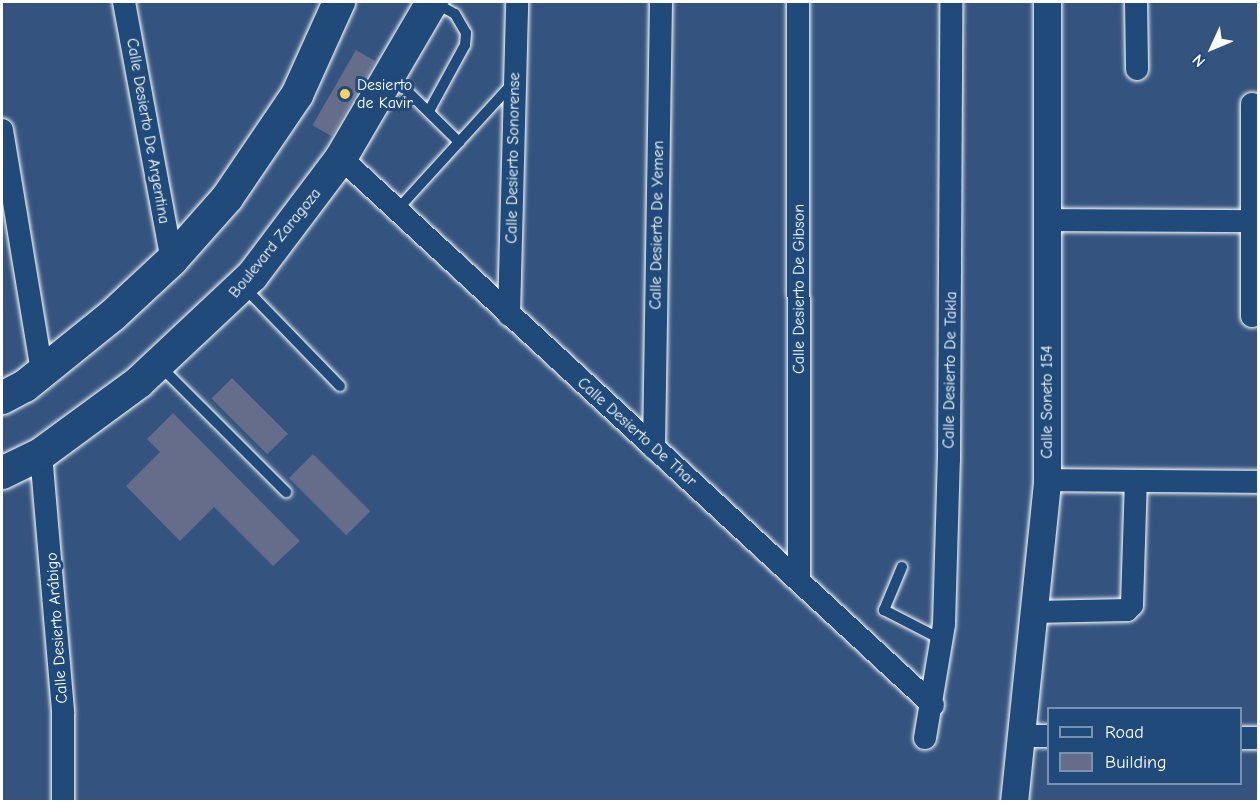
<!DOCTYPE html>
<meta charset="utf-8">
<style>
body{margin:0}
#map{position:relative;width:1260px;height:803px;overflow:hidden;background:#34547f;font-family:"Comic Neue",sans-serif}
div>[style]{position:absolute}
.building>*{inset:0;background:#666d8a;transform-origin:0 0}
.roads{filter:drop-shadow(0 0 2px #fff) drop-shadow(0 0 2px #fff)}
.service>*{height:10px;margin:-5px;padding:0 5px;transform-origin:5px;border-radius:5px;background:#1f4a7a}
.minor>*{height:22px;margin:-11px;padding:0 11px;transform-origin:11px;border-radius:11px;background:#1f4a7a}
.tertiary>*{height:27px;margin:-13.5px;padding:0 13.5px;transform-origin:13.5px;border-radius:13.5px;background:#1f4a7a}
.secondary>*{height:32px;margin:-16px;padding:0 16px;transform-origin:16px;border-radius:16px;background:#1f4a7a}
.dots>*{width:16px;height:16px;translate:-50% -50%;box-sizing:border-box;border:3px solid #1f4a7a;border-radius:50%}
span{translate:-50% -50%;white-space:nowrap;text-align:center;line-height:1.15;-webkit-text-stroke:6px #1f4a7a;paint-order:stroke}
.poi-label{font-size:16px;color:#fff}
.left{translate:0 -50%;text-align:left}
.street-label{font-size:16px;color:#fff}
.frame{position:absolute;inset:0;border:3px solid #fff;pointer-events:none}
.legend{position:absolute;left:1047px;top:707px;width:195px;height:78px;box-sizing:border-box;background:#1f4a7a;border:2px solid #7992af;margin:0;padding:8px 10px;list-style:none;font-size:18px;color:#fff}
.legend li{display:flex;align-items:center;gap:12px;height:30px}
.legend b{width:30px;border:2px solid #7992af}
.north{position:absolute;left:1182px;top:18px;width:60px;height:60px;-webkit-text-stroke:4px #1f4a7a;paint-order:stroke;rotate:226deg;font-size:16px;font-weight:700;line-height:24px;text-align:center;color:#fff}
.north::after{content:'';display:block;margin:auto;width:21px;height:27px;background:#fff;clip-path:polygon(50% 0,100% 100%,50% 72%,0 100%)}
</style>
<div id="map">
<div class="building">
<div style="left:356px;top:50px;width:22px;height:87px;rotate:30deg"></div>
<div style="left:232px;top:378px;width:79px;height:29px;rotate:45deg"></div>
<div style="clip-path:polygon(173px 413px,300px 541px,273px 566px,214px 507px,180px 541px,126px 486px,160px 452px,147px 439px)"></div>
<div style="left:313px;top:454px;width:81px;height:34px;rotate:45deg"></div>
</div>
<div class="roads">
<div class="service">
<div style="left:393px;top:77px;width:93px;rotate:44.6deg"></div>
<div style="left:429px;top:111px;width:75px;rotate:-61.4deg"></div>
<div style="left:465px;top:45px;width:12px;rotate:-85deg"></div>
<div style="left:466px;top:33px;width:22px;rotate:-120deg"></div>
<div style="left:455px;top:14px;width:25px;rotate:-151deg"></div>
<div style="left:397px;top:210px;width:171px;rotate:-47.6deg"></div>
<div style="left:244px;top:287px;width:138px;rotate:45.9deg"></div>
<div style="left:159px;top:365px;width:180px;rotate:45deg"></div>
<div style="left:902px;top:567px;width:47px;rotate:112.7deg"></div>
<div style="left:884px;top:610px;width:65px;rotate:27.3deg"></div>
</div>
<div class="minor">
<div style="left:124px;top:2px;width:262px;rotate:79.5deg"></div>
<div style="left:798px;top:2px;width:575px;rotate:89.9deg"></div>
<div style="left:1136px;top:2px;width:67px;rotate:89.1deg"></div>
<div style="left:2px;top:130px;width:245px;rotate:80.6deg"></div>
<div style="left:341px;top:158px;width:806px;rotate:42.74deg"></div>
<div style="left:1047px;top:220px;width:211px;rotate:0.3deg"></div>
<div style="left:509px;top:315px;width:313px;rotate:-88.5deg"></div>
<div style="left:1252px;top:316px;width:212px;rotate:-90deg"></div>
<div style="left:654px;top:448px;width:446px;rotate:-89.1deg"></div>
<div style="left:41px;top:454px;width:260px;rotate:85.1deg"></div>
<div style="left:63px;top:713px;width:89px;rotate:90deg"></div>
<div style="left:1047px;top:480px;width:211px;rotate:0.5deg"></div>
<div style="left:1035px;top:612px;width:92px;rotate:-1.2deg"></div>
<div style="left:1127px;top:610px;width:7px;rotate:-45deg"></div>
<div style="left:1132px;top:605px;width:124px;rotate:-88.2deg"></div>
<div style="left:1023px;top:736px;width:25px"></div>
<div style="left:925px;top:738px;width:116px;rotate:-80.5deg"></div>
<div style="left:944px;top:624px;width:165px;rotate:-88.3deg"></div>
<div style="left:949px;top:459px;width:457px;rotate:-89.7deg"></div>
<div style="left:1240px;top:738px;width:18px"></div>
</div>
<div class="tertiary">
<div style="left:1014px;top:802px;width:324px;rotate:-84.1deg"></div>
<div style="left:1047px;top:480px;width:478px;rotate:-90deg"></div>
</div>
<div class="secondary">
<div style="left:2px;top:398px;width:26px;rotate:-28deg"></div>
<div style="left:25px;top:386px;width:113px;rotate:-38.9deg"></div>
<div style="left:113px;top:315px;width:81px;rotate:-43deg"></div>
<div style="left:172px;top:260px;width:83px;rotate:-48.4deg"></div>
<div style="left:227px;top:198px;width:125px;rotate:-55.8deg"></div>
<div style="left:297px;top:95px;width:102px;rotate:-65.7deg"></div>
<div style="left:2px;top:473px;width:43px;rotate:-26deg"></div>
<div style="left:41px;top:454px;width:122px;rotate:-36.3deg"></div>
<div style="left:139px;top:382px;width:155px;rotate:-43.2deg"></div>
<div style="left:252px;top:276px;width:148px;rotate:-53deg"></div>
<div style="left:341px;top:158px;width:181px;rotate:-59.7deg"></div>
</div>
</div>
<div class="dots">
<div style="left:345px;top:94px;background:#ffd166"></div>
</div>
<div class="poi-label">
<span class="left" style="left:357px;top:94px">Desierto<br>de Kavir</span>
</div>
<div class="street-label">
<span style="left:148px;top:131px;rotate:80deg">Calle Desierto De Argentina</span>
<span style="left:513px;top:158px;rotate:-89deg">Calle Desierto Sonorense</span>
<span style="left:657px;top:225px;rotate:-89deg">Calle Desierto De Yemen</span>
<span style="left:275px;top:243px;rotate:-51deg">Boulevard Zaragoza</span>
<span style="left:799px;top:289px;rotate:-90deg">Calle Desierto De Gibson</span>
<span style="left:950px;top:370px;rotate:-89deg">Calle Desierto De Takla</span>
<span style="left:1047px;top:402px;rotate:-90deg">Calle Soneto 154</span>
<span style="left:637px;top:432px;rotate:42deg">Calle Desierto De Thar</span>
<span style="left:57px;top:628px;rotate:-94deg">Calle Desierto Arábigo</span>
</div>
<div class="frame"></div>
<ul class="legend">
<li><b style="height:8px;background:#1f4a7a"></b>Road</li>
<li><b style="height:16px;background:#666d8a"></b>Building</li>
</ul>
<div class="north">N</div>
</div>
